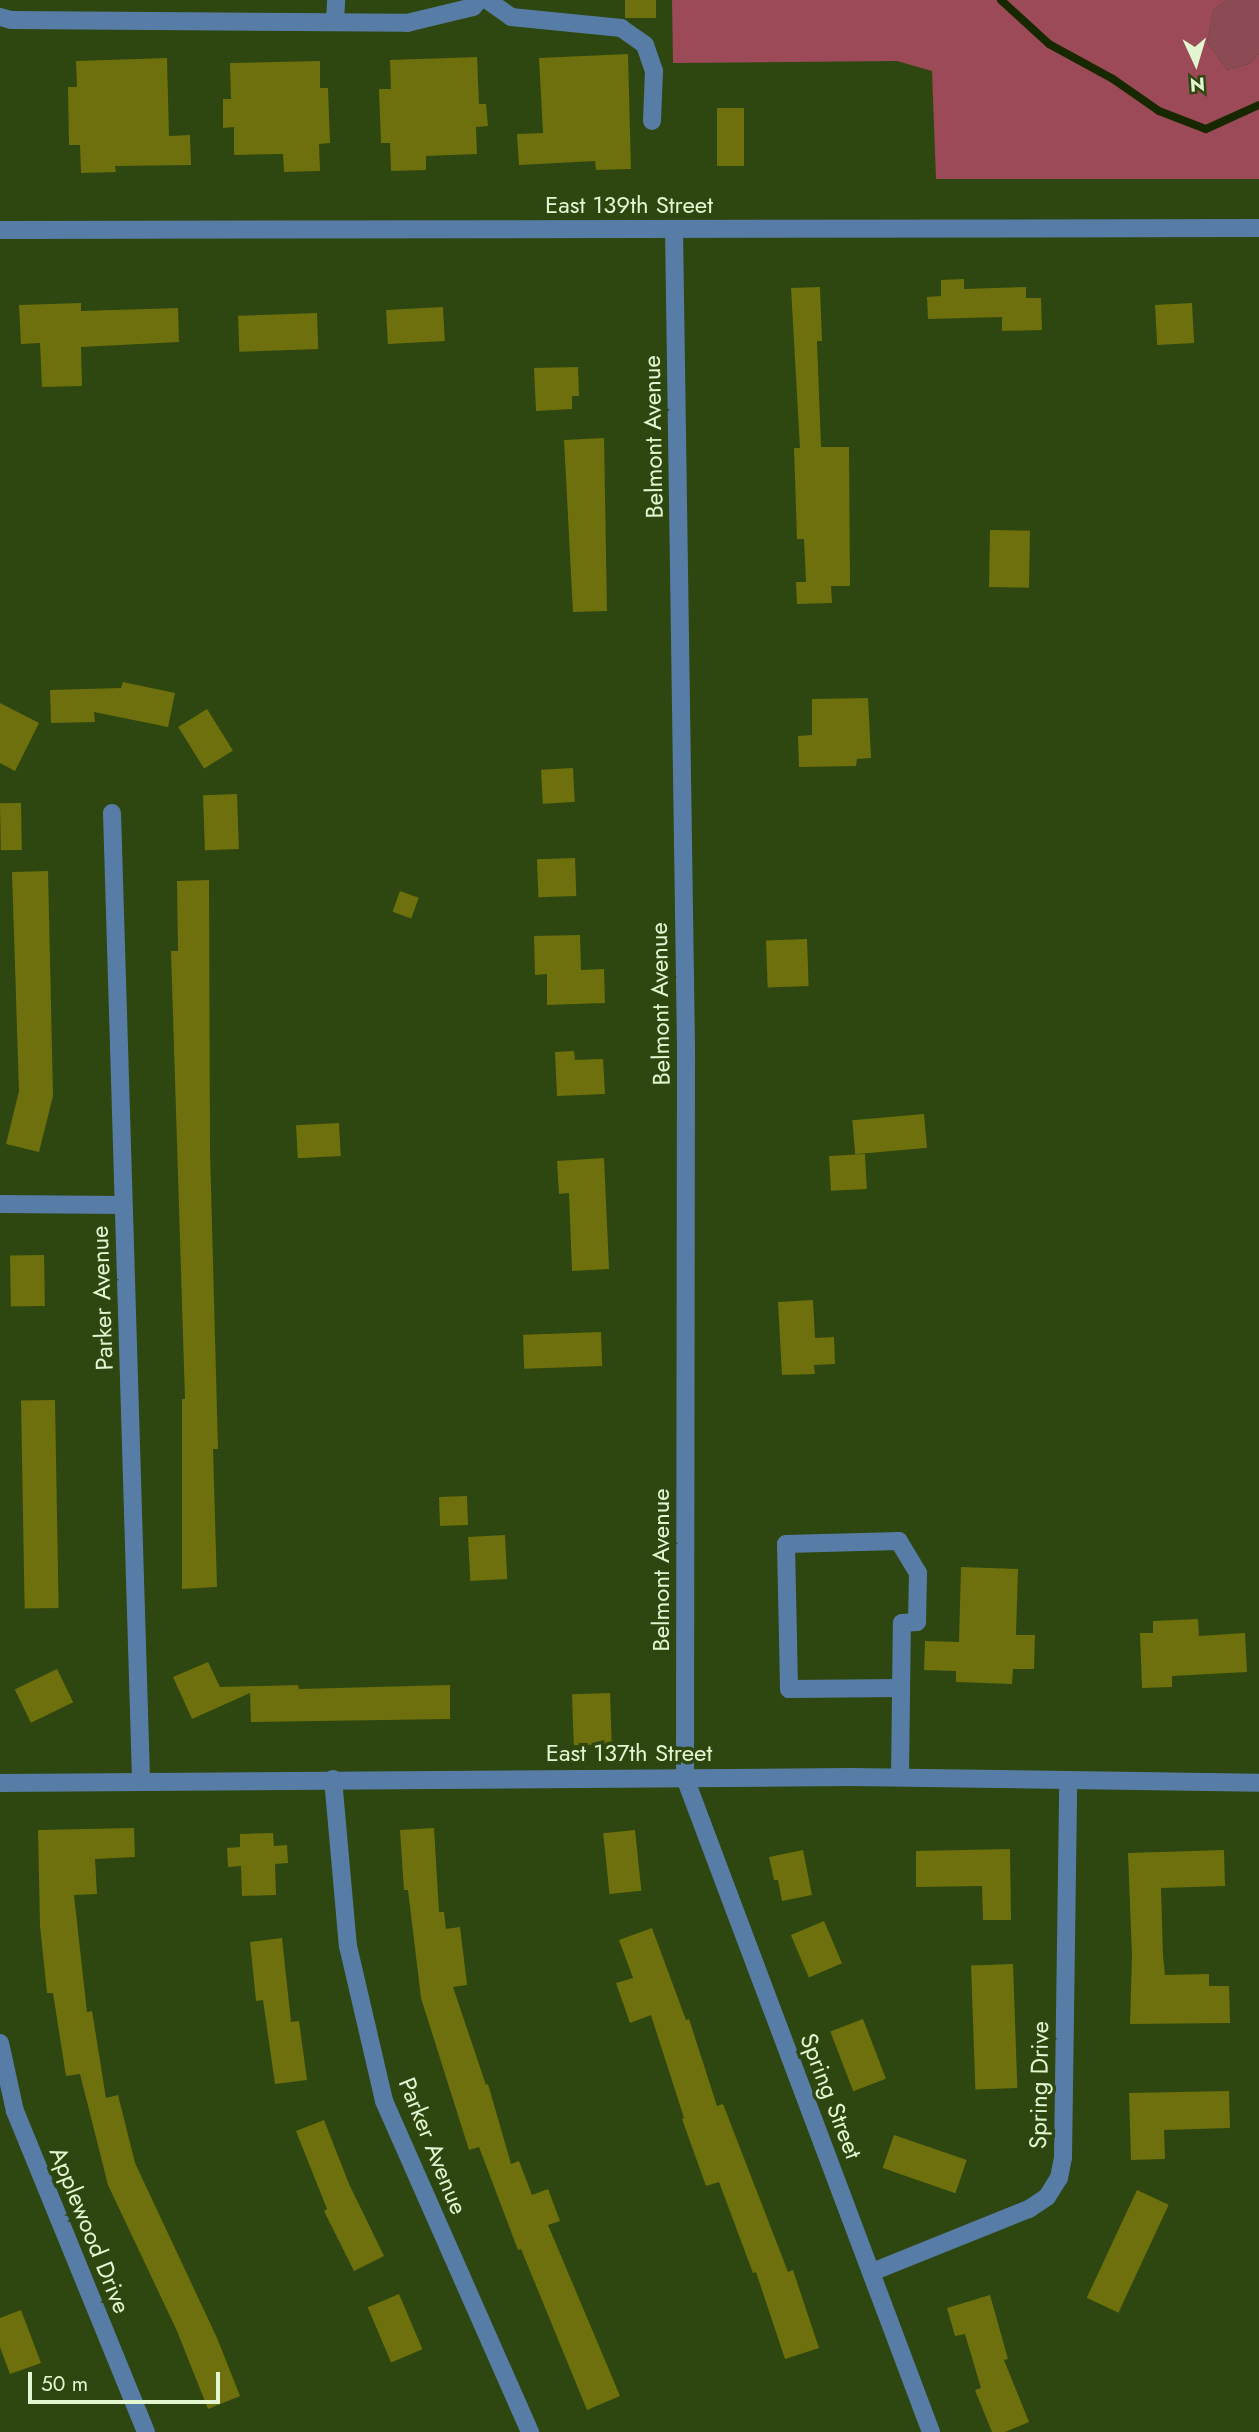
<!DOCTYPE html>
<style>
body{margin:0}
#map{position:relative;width:1259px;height:2432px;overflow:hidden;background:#2e460f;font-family:Jost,sans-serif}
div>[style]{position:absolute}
.green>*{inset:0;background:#8b4b55}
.forest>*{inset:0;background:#9d4a58}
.stream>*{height:8px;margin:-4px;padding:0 4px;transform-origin:4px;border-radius:4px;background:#172801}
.building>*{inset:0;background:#6e700d;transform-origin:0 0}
.minor>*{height:18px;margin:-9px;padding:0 9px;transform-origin:9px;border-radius:9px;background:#577da6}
span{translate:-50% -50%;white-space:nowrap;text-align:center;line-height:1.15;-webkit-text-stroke:7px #2e460f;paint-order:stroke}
.street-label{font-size:24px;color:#e2f6d1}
.north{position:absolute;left:1161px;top:28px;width:70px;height:70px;-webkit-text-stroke:5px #2e460f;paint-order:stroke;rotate:176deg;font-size:19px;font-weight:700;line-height:28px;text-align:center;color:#e2f6d1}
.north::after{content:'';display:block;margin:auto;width:24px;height:32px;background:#e2f6d1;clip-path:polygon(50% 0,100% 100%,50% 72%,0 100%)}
.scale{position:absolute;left:28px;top:2372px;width:192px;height:32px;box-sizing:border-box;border:4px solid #e2f6d1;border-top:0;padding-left:9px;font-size:21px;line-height:24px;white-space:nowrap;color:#e2f6d1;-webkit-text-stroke:5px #2e460f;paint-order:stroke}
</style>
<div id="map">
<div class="green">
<div style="clip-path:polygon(1227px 0,1259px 0,1259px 54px,1249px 64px,1227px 70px,1207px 42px,1214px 9px)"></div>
</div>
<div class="forest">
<div style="clip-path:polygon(672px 0,1227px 0,1214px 9px,1207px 42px,1227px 70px,1249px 64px,1259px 54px,1259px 179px,936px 179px,932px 71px,897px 61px,673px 63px)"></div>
</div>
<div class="stream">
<div style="left:1001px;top:0;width:65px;rotate:42.5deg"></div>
<div style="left:1049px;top:44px;width:73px;rotate:28.7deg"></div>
<div style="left:1113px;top:79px;width:56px;rotate:34.8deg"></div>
<div style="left:1159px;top:111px;width:50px;rotate:21deg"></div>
<div style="left:1206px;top:129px;width:58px;rotate:-24.4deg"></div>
</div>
<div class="building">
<div style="left:625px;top:0;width:31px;height:18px"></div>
<div style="clip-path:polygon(628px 54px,631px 169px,596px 170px,595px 161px,519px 165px,517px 134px,543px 133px,539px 58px)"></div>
<div style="clip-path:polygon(477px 57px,479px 104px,486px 104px,488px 126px,476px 127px,477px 154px,426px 156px,426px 170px,391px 171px,390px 143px,381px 143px,379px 89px,391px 89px,390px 60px)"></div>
<div style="clip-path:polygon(167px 58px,169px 136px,190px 135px,191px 165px,115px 166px,116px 172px,81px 173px,80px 145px,69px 145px,68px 87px,77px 87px,76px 61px)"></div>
<div style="clip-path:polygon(320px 61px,320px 88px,328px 88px,330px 143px,319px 144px,320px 171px,284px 172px,283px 154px,234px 155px,234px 127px,223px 128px,223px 99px,231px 99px,230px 63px)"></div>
<div style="left:717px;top:108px;width:27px;height:58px"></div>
<div style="clip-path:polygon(964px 279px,964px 289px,1026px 287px,1026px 298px,1041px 298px,1042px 330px,1002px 331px,1002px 317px,928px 319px,927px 297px,941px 296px,941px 280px)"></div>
<div style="clip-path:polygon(820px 287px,822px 341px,817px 341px,821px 447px,849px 447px,850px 586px,831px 586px,832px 603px,797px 604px,796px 582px,806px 582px,804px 539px,797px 539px,794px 448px,800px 448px,791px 288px)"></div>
<div style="clip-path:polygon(81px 303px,81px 311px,178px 308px,179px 342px,81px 347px,82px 386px,42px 387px,40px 343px,21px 344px,19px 305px)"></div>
<div style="left:1192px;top:303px;width:40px;height:37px;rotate:87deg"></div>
<div style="left:443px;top:307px;width:34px;height:57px;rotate:87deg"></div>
<div style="left:317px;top:313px;width:36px;height:79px;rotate:88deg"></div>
<div style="clip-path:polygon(578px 367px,579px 396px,572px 396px,572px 409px,536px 411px,534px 368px)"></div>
<div style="clip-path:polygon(604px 438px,607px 611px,573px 612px,564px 440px)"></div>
<div style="left:990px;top:530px;width:40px;height:57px;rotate:1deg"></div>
<div style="clip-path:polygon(123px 682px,175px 693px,168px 727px,94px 712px,95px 722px,51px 723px,50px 690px,121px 688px)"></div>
<div style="clip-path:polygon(868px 698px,871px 758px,857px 759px,856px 766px,799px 767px,798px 736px,812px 735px,812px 699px)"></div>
<div style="clip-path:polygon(0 703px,39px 723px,15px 771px,0 763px)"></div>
<div style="left:207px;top:709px;width:49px;height:34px;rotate:58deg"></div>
<div style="left:573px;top:768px;width:34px;height:32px;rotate:87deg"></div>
<div style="left:237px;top:794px;width:55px;height:34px;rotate:88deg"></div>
<div style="left:21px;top:803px;width:47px;height:21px;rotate:89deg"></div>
<div style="left:575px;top:858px;width:38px;height:38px;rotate:88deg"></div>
<div style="clip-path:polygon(48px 871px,53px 1096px,39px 1152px,6px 1144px,19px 1091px,12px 872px)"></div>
<div style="clip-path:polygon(209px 880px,210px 1150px,218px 1449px,213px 1449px,217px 1587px,182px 1589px,182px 1399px,185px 1399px,171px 951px,178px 951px,177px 881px)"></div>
<div style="left:400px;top:891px;width:20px;height:22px;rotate:20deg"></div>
<div style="clip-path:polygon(580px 935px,581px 970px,604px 969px,605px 1003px,547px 1005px,547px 974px,535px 975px,534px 936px)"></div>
<div style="left:807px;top:939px;width:47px;height:41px;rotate:88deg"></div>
<div style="clip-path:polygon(574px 1051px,575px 1060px,603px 1059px,605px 1094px,557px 1096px,555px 1052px)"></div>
<div style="left:924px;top:1114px;width:34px;height:72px;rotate:85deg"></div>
<div style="left:339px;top:1123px;width:33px;height:43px;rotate:87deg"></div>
<div style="left:865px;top:1154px;width:35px;height:36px;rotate:87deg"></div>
<div style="clip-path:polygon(604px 1158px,609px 1269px,572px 1271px,569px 1193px,559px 1194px,557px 1161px)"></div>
<div style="left:44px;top:1255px;width:51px;height:34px;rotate:89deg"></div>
<div style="clip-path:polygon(813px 1300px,815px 1338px,834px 1337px,835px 1364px,814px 1365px,815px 1374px,782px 1375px,778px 1302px)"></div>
<div style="left:601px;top:1332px;width:34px;height:78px;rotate:88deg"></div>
<div style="left:55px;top:1400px;width:208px;height:34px;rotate:89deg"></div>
<div style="left:467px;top:1496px;width:29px;height:28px;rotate:88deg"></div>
<div style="left:505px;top:1535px;width:44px;height:37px;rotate:87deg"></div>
<div style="clip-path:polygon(961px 1567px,1018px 1569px,1016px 1635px,1035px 1635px,1034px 1669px,1013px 1669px,1012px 1684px,956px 1682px,956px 1671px,924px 1670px,925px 1641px,959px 1642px)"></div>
<div style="clip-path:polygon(1198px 1619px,1199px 1636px,1245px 1633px,1247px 1672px,1172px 1676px,1172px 1687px,1142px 1688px,1140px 1633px,1153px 1633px,1153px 1621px)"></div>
<div style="clip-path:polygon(208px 1662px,220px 1687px,298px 1685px,299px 1689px,450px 1685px,450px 1719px,251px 1722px,250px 1693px,192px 1719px,173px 1677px)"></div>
<div style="left:57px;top:1669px;width:37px;height:47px;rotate:64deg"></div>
<div style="left:610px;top:1693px;width:51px;height:38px;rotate:88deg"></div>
<div style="clip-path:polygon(134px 1828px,135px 1857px,95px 1859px,97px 1894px,74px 1895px,87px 2012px,92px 2011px,106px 2098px,118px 2095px,135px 2163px,217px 2338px,240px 2396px,208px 2409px,177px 2331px,108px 2185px,80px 2074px,66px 2076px,53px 1993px,47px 1993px,40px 1926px,38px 1830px)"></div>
<div style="clip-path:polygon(434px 1828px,439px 1912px,444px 1912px,446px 1929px,460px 1927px,467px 1985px,453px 1987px,486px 2085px,488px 2084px,511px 2164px,519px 2161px,532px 2195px,548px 2189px,560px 2221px,548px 2225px,620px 2396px,587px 2410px,521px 2249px,518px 2250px,479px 2147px,469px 2150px,421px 1998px,408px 1890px,404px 1890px,400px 1830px)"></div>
<div style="left:635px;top:1830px;width:61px;height:32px;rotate:84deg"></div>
<div style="clip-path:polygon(273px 1833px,274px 1846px,287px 1845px,288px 1863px,275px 1864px,276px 1895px,242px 1896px,241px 1866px,228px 1867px,227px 1848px,240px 1847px,240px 1834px)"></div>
<div style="clip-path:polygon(1010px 1849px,1011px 1920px,983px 1920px,982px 1886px,916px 1887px,916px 1851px)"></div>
<div style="clip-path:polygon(803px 1850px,812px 1895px,782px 1901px,778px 1880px,774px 1880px,769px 1857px)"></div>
<div style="clip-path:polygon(1224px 1850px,1225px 1886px,1161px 1888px,1163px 1956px,1165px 1975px,1209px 1974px,1209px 1986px,1229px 1986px,1230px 2023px,1130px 2024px,1132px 1956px,1128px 1853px)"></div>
<div style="left:824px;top:1921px;width:46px;height:36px;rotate:67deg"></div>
<div style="clip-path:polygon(652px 1928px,686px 2020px,689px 2019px,717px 2106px,723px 2104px,788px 2272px,793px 2270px,819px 2348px,785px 2359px,756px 2272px,753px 2273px,719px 2182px,706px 2186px,682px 2119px,684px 2118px,651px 2015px,630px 2023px,616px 1983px,633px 1978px,619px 1940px)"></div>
<div style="clip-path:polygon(282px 1938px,291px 2022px,299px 2021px,307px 2080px,275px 2084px,263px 2000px,256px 2001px,250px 1942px)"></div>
<div style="left:1013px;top:1964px;width:124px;height:42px;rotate:88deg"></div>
<div style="left:863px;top:2019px;width:64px;height:35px;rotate:69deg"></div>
<div style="clip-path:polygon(1229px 2091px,1230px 2128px,1164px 2130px,1165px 2159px,1131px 2160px,1129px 2093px)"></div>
<div style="clip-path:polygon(324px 2120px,349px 2184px,384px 2256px,354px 2271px,324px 2211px,327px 2209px,296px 2131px)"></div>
<div style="left:894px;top:2135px;width:77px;height:35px;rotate:19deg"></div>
<div style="left:1137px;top:2190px;width:35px;height:119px;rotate:25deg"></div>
<div style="left:399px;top:2294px;width:60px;height:34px;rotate:67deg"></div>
<div style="clip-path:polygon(990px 2295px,1008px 2359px,1004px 2360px,1029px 2422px,1005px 2432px,992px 2432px,975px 2390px,981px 2388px,965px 2334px,955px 2336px,947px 2308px)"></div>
<div style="clip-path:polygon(21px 2310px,41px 2363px,10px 2374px,0 2347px,0 2318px)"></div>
</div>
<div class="minor">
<div style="left:487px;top:0;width:29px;rotate:35deg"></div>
<div style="left:511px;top:17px;width:111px;rotate:5.7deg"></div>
<div style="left:621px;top:28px;width:29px;rotate:35deg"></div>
<div style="left:645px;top:45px;width:28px;rotate:71deg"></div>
<div style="left:654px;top:71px;width:50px;rotate:92.3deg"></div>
<div style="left:0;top:17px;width:11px;rotate:15deg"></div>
<div style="left:11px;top:20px;width:396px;rotate:0.4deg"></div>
<div style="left:407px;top:23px;width:68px;rotate:-13.6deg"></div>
<div style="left:473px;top:7px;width:9px;rotate:-49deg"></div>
<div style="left:335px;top:22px;width:22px;rotate:-87deg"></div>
<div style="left:674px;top:229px;width:819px;rotate:89.16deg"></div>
<div style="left:686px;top:1048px;width:730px;rotate:90.08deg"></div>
<div style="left:685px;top:1778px;width:699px;rotate:69.39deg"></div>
<div style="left:0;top:230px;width:1259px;rotate:-0.09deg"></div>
<div style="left:112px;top:813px;width:968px;rotate:88.28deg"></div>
<div style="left:0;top:1204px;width:123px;rotate:0.5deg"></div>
<div style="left:900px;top:1777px;width:154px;rotate:-89.3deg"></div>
<div style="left:902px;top:1623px;width:15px;rotate:-4deg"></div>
<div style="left:917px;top:1622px;width:49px;rotate:-88.8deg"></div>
<div style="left:918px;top:1573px;width:37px;rotate:-121deg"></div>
<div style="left:899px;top:1541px;width:113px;rotate:178.5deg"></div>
<div style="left:786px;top:1544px;width:145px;rotate:88.8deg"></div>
<div style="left:789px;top:1689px;width:112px;rotate:-0.5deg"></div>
<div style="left:333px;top:1779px;width:168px;rotate:84.9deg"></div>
<div style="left:348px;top:1946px;width:159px;rotate:76.9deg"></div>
<div style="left:384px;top:2101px;width:362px;rotate:66.2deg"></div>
<div style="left:0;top:1783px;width:851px;rotate:-0.4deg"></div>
<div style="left:851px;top:1777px;width:408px;rotate:0.8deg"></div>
<div style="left:0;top:2043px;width:70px;rotate:77.6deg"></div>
<div style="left:15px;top:2111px;width:347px;rotate:67.8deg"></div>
<div style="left:872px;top:2272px;width:169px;rotate:-21.9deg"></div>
<div style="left:1029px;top:2209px;width:22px;rotate:-34deg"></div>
<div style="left:1047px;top:2197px;width:22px;rotate:-58deg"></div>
<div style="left:1059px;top:2178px;width:21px;rotate:-79deg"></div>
<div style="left:1063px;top:2157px;width:377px;rotate:-89.2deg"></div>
</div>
<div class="street-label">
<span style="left:629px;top:205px">East 139th Street</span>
<span style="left:653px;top:437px;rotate:-91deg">Belmont Avenue</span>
<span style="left:660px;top:1004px;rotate:-91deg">Belmont Avenue</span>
<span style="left:102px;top:1298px;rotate:-92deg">Parker Avenue</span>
<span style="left:661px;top:1570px;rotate:-90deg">Belmont Avenue</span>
<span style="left:629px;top:1753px">East 137th Street</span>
<span style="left:1039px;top:2085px;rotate:-89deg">Spring Drive</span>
<span style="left:831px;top:2096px;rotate:69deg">Spring Street</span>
<span style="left:433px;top:2146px;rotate:68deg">Parker Avenue</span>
<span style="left:90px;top:2230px;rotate:68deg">Applewood Drive</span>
</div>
<div class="north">N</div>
<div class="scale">50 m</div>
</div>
